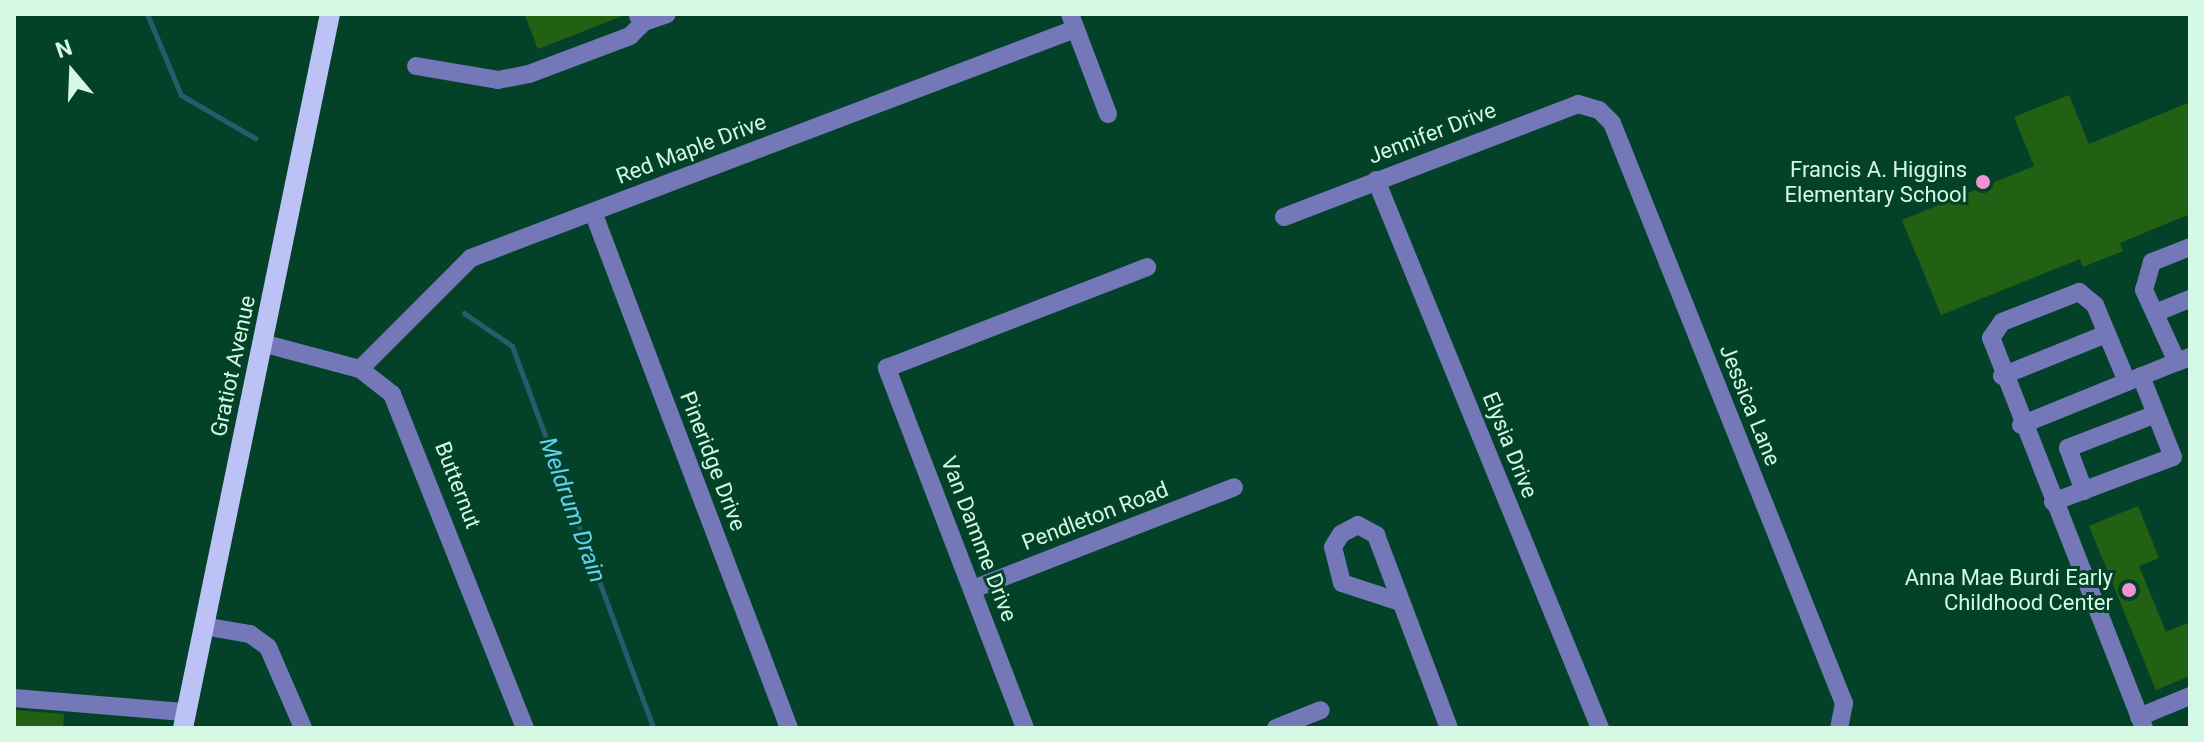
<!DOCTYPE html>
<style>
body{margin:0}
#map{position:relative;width:2204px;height:742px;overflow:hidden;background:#034229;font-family:Roboto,sans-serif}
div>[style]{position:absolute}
.stream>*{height:5px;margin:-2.5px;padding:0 2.5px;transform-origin:2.5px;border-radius:2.5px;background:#265d6d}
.building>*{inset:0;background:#226114}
.minor>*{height:18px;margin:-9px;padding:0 9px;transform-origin:9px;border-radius:9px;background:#7477b8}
.major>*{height:20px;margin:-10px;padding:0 10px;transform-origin:10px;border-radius:10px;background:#bcc1f6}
.dots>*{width:22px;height:22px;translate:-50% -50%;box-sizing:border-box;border:4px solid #034229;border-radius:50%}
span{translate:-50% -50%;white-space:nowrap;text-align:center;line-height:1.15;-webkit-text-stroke:6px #034229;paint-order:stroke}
.street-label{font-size:22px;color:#d4f8e3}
.poi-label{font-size:22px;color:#d4f8e3}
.right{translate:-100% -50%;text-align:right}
.water-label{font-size:24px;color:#60d1f2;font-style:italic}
.frame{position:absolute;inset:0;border:16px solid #d4f8e3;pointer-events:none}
.north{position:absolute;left:32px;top:32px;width:80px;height:80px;-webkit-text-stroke:6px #034229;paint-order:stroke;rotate:341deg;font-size:22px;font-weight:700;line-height:32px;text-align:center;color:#d4f8e3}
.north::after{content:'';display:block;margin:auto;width:28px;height:36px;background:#d4f8e3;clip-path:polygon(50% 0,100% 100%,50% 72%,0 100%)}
</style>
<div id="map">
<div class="stream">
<div style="left:147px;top:14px;width:88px;rotate:67.2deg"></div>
<div style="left:181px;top:95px;width:86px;rotate:30.2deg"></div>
<div style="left:464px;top:313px;width:58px;rotate:34.5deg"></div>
<div style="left:512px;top:346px;width:407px;rotate:69.7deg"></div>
</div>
<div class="building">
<div style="clip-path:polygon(524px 14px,625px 14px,625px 15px,538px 49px)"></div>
<div style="clip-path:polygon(2069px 95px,2089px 144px,2190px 102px,2190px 214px,2120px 243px,2123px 251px,2083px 267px,2080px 259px,1941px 315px,1902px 220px,2034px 166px,2014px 117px)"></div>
<div style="clip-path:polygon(2138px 506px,2159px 558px,2139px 566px,2166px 632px,2190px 622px,2190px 676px,2156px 690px,2089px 526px)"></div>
<div style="clip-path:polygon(14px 710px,64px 714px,63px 728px,14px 728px)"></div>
</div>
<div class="minor">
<div style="left:1070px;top:14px;width:107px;rotate:69.2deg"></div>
<div style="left:638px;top:16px;width:8px;rotate:45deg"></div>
<div style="left:644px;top:22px;width:24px;rotate:-19deg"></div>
<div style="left:416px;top:66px;width:83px;rotate:9.7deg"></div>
<div style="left:498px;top:80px;width:32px;rotate:-11deg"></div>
<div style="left:529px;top:74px;width:108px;rotate:-20.6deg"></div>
<div style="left:630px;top:36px;width:20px;rotate:-45deg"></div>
<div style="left:1376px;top:180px;width:592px;rotate:67.77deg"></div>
<div style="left:593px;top:212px;width:552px;rotate:69.2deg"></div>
<div style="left:1284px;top:217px;width:315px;rotate:-21deg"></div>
<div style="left:1578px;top:104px;width:22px;rotate:16deg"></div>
<div style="left:1599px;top:110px;width:18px;rotate:45deg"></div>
<div style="left:1612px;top:123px;width:625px;rotate:68.2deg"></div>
<div style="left:1844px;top:703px;width:25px;rotate:101deg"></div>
<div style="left:2190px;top:247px;width:41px;rotate:158.5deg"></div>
<div style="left:2152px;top:262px;width:29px;rotate:106deg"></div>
<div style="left:2144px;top:290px;width:79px;rotate:65.4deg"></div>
<div style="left:2177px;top:362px;width:14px;rotate:-21deg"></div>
<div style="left:2155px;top:313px;width:38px;rotate:-22deg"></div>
<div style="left:262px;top:343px;width:101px;rotate:14.9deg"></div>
<div style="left:360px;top:369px;width:41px;rotate:38deg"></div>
<div style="left:392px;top:394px;width:360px;rotate:68.3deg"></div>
<div style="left:360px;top:369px;width:157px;rotate:-45deg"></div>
<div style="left:471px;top:258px;width:646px;rotate:-20.76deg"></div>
<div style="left:2002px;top:376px;width:112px;rotate:-22deg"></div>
<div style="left:2021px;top:425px;width:114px;rotate:-22.1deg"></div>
<div style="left:2084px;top:491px;width:46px;rotate:-110.4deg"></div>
<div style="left:2068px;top:448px;width:94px;rotate:-21.1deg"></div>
<div style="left:2053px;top:502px;width:128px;rotate:-20.6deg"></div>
<div style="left:2173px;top:457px;width:87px;rotate:-111.6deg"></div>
<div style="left:973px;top:589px;width:280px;rotate:-21.3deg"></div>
<div style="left:1400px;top:602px;width:61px;rotate:-161.9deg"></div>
<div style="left:1342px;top:583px;width:37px;rotate:-104deg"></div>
<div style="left:1333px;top:547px;width:15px;rotate:-58deg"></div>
<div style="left:1341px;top:534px;width:19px;rotate:-28deg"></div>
<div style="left:1358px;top:525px;width:21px;rotate:29deg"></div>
<div style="left:1376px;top:535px;width:206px;rotate:69.3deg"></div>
<div style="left:203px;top:626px;width:48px;rotate:9.7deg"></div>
<div style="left:250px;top:634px;width:22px;rotate:36deg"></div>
<div style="left:268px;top:647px;width:88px;rotate:66.6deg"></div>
<div style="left:14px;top:698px;width:173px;rotate:4.7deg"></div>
<div style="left:2139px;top:717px;width:55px;rotate:-22.4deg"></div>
<div style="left:1025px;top:728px;width:386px;rotate:-111deg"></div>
<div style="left:887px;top:368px;width:279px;rotate:-21.2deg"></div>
<div style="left:1276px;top:728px;width:48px;rotate:-21.8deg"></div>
<div style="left:2144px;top:728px;width:419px;rotate:-111.4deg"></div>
<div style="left:1991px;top:338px;width:19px;rotate:-55deg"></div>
<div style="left:2002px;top:322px;width:83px;rotate:-21.3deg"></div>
<div style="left:2079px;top:292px;width:21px;rotate:39deg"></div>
<div style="left:2095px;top:305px;width:83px;rotate:67.4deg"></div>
<div style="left:2127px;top:382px;width:54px;rotate:-21.8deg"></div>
</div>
<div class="major">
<div style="left:183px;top:728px;width:729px;rotate:-78.37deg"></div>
</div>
<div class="dots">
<div style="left:1983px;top:182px;background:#f491d4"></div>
<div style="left:2129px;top:590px;background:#f491d4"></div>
</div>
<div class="street-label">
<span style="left:1432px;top:133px;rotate:-21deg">Jennifer Drive</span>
<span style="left:691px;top:149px;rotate:-21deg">Red Maple Drive</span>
<span style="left:233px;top:366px;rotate:-78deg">Gratiot Avenue</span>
<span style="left:1750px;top:405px;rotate:68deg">Jessica Lane</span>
<span style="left:1510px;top:445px;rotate:68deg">Elysia Drive</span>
<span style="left:713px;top:461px;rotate:69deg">Pineridge Drive</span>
<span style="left:458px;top:485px;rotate:69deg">Butternut</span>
<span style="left:1095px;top:516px;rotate:-21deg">Pendleton Road</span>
<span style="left:979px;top:539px;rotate:69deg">Van Damme Drive</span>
</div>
<div class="poi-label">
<span class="right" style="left:1967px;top:182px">Francis A. Higgins<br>Elementary School</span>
<span class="right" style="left:2113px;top:590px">Anna Mae Burdi Early<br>Childhood Center</span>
</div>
<div class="water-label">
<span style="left:572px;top:510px;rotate:70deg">Meldrum Drain</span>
</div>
<div class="frame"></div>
<div class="north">N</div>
</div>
